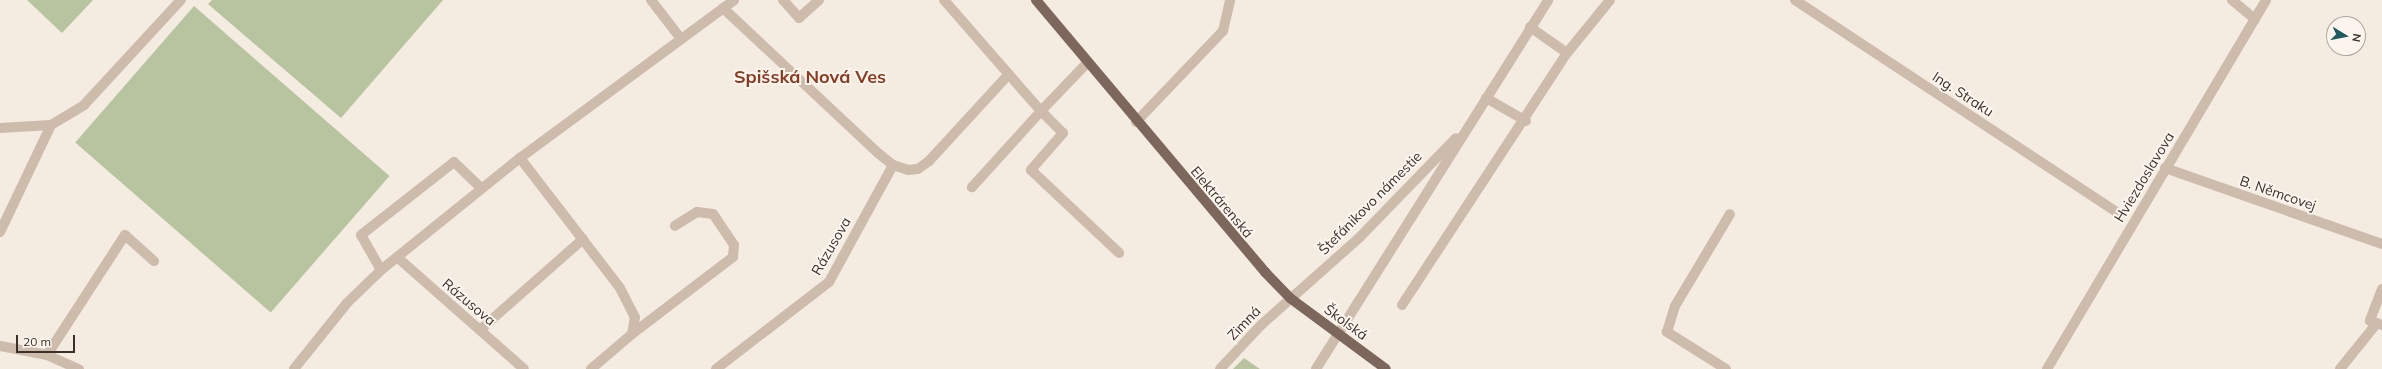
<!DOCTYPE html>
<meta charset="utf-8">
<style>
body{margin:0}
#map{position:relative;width:2382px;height:369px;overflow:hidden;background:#f4ebe1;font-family:Mulish,sans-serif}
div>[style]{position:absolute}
.green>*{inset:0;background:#b8c4a0;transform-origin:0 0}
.minor>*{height:10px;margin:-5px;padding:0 5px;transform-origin:5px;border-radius:5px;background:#cdbbac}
.major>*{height:10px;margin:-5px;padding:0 5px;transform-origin:5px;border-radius:5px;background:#7d675c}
span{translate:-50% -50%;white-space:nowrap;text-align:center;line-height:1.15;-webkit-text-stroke:4px #fbf5ee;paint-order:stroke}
.street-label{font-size:14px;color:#3b302b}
.district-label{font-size:18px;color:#8c3b22;font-weight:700}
.north{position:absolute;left:2326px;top:16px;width:40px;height:40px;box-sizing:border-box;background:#fbf5ee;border:1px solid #aea6a0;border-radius:50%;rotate:100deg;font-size:11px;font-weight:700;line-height:16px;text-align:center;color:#3b302b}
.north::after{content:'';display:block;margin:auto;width:14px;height:18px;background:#1f5a5e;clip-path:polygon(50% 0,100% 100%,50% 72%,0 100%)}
.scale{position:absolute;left:16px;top:335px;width:59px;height:18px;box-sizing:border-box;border:2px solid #3b302b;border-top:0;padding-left:5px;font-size:12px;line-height:14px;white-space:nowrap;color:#3b302b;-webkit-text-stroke:3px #fbf5ee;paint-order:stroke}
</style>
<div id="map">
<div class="green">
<div style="clip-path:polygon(27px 0,93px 0,62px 33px)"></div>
<div style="clip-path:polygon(212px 0,443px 0,341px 118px,208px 4px)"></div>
<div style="left:194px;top:6px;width:259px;height:181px;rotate:41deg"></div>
<div style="clip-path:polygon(1244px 358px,1260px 369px,1233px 369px)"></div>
</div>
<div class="minor">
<div style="left:651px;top:0;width:49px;rotate:52.4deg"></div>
<div style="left:783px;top:0;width:24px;rotate:48deg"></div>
<div style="left:799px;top:18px;width:27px;rotate:-42deg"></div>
<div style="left:944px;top:0;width:147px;rotate:48.9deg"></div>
<div style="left:1041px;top:111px;width:103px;rotate:132.2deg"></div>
<div style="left:1795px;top:0;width:385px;rotate:33.4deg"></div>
<div style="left:2232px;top:0;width:30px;rotate:40deg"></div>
<div style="left:723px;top:8px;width:212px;rotate:43.1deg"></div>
<div style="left:878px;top:153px;width:19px;rotate:39deg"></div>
<div style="left:893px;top:165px;width:16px;rotate:18deg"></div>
<div style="left:908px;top:170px;width:10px;rotate:-6deg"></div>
<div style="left:918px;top:169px;width:14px;rotate:-36deg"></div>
<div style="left:929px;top:161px;width:118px;rotate:-47.4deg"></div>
<div style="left:1530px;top:27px;width:45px;rotate:35.1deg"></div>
<div style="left:1087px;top:63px;width:66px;rotate:133.8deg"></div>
<div style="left:1041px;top:111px;width:31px;rotate:45deg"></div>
<div style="left:1063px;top:133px;width:49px;rotate:130.9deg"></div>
<div style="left:1031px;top:170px;width:121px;rotate:43.3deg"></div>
<div style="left:1486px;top:98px;width:46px;rotate:29.9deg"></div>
<div style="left:1136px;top:122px;width:126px;rotate:-46.3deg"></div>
<div style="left:1223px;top:31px;width:32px;rotate:-77deg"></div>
<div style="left:0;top:128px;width:51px;rotate:-3.4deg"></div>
<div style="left:51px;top:125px;width:39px;rotate:-31deg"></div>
<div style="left:84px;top:105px;width:143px;rotate:-47.3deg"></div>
<div style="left:520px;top:158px;width:164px;rotate:52.4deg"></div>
<div style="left:620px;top:288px;width:33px;rotate:63deg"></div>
<div style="left:635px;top:317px;width:17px;rotate:100deg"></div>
<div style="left:632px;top:334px;width:54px;rotate:139.5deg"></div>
<div style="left:2165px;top:168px;width:230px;rotate:19.3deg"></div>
<div style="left:0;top:232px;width:119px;rotate:-64.5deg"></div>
<div style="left:397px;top:257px;width:169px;rotate:41.4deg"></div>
<div style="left:381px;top:270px;width:40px;rotate:-119.7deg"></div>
<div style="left:361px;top:235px;width:118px;rotate:-38.1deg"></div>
<div style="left:454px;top:162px;width:37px;rotate:44deg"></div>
<div style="left:2382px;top:289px;width:34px;rotate:111deg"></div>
<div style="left:2370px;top:321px;width:13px;rotate:18deg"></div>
<div style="left:1402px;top:305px;width:301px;rotate:-56.8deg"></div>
<div style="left:1567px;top:53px;width:68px;rotate:-50.9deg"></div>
<div style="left:481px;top:329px;width:136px;rotate:-41.4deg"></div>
<div style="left:632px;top:334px;width:127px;rotate:-37.3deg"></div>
<div style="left:733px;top:257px;width:12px;rotate:-85deg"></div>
<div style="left:734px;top:245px;width:37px;rotate:-124deg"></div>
<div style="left:713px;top:214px;width:16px;rotate:-173deg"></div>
<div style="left:697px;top:212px;width:26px;rotate:148deg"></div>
<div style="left:0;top:346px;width:48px;rotate:10.8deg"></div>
<div style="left:47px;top:355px;width:35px;rotate:24deg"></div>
<div style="left:47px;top:355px;width:143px;rotate:-57deg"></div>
<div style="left:125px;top:235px;width:39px;rotate:42deg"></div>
<div style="left:294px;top:369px;width:85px;rotate:-51.2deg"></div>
<div style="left:347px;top:303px;width:47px;rotate:-44.1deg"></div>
<div style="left:381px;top:270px;width:179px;rotate:-38.9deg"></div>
<div style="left:520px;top:158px;width:266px;rotate:-36.4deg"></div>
<div style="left:716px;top:369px;width:143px;rotate:-37.6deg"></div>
<div style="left:829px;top:282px;width:133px;rotate:-61.3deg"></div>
<div style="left:1220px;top:369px;width:60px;rotate:-47deg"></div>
<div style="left:1261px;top:325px;width:131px;rotate:-41.6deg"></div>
<div style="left:1359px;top:238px;width:139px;rotate:-45.9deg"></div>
<div style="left:1316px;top:369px;width:436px;rotate:-57.8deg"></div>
<div style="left:1726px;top:369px;width:70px;rotate:-147.9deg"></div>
<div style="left:1667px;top:332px;width:27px;rotate:-73deg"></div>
<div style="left:1675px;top:306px;width:107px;rotate:-59.1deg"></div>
<div style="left:2047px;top:369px;width:429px;rotate:-59.3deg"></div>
<div style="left:2340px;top:369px;width:59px;rotate:-51.2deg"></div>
</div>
<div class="major">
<div style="left:1036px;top:0;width:356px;rotate:49.9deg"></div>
<div style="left:1265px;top:272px;width:36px;rotate:46deg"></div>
<div style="left:1290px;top:298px;width:119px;rotate:36.5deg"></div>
</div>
<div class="street-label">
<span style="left:1963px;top:94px;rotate:33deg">Ing. Straku</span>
<span style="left:2144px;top:177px;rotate:-59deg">Hviezdoslavova</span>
<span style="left:2278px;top:193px;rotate:19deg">B. Němcovej</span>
<span style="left:1222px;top:202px;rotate:50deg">Elektrárenská</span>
<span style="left:1370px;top:203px;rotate:-45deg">Štefánikovo námestie</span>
<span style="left:831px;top:246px;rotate:-60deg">Rázusova</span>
<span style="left:469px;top:302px;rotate:40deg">Rázusova</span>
<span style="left:1346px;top:322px;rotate:36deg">Školská</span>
<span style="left:1244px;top:323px;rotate:-46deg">Zimná</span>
</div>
<div class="district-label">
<span style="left:810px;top:77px">Spišská Nová Ves</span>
</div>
<div class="north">N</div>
<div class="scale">20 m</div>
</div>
